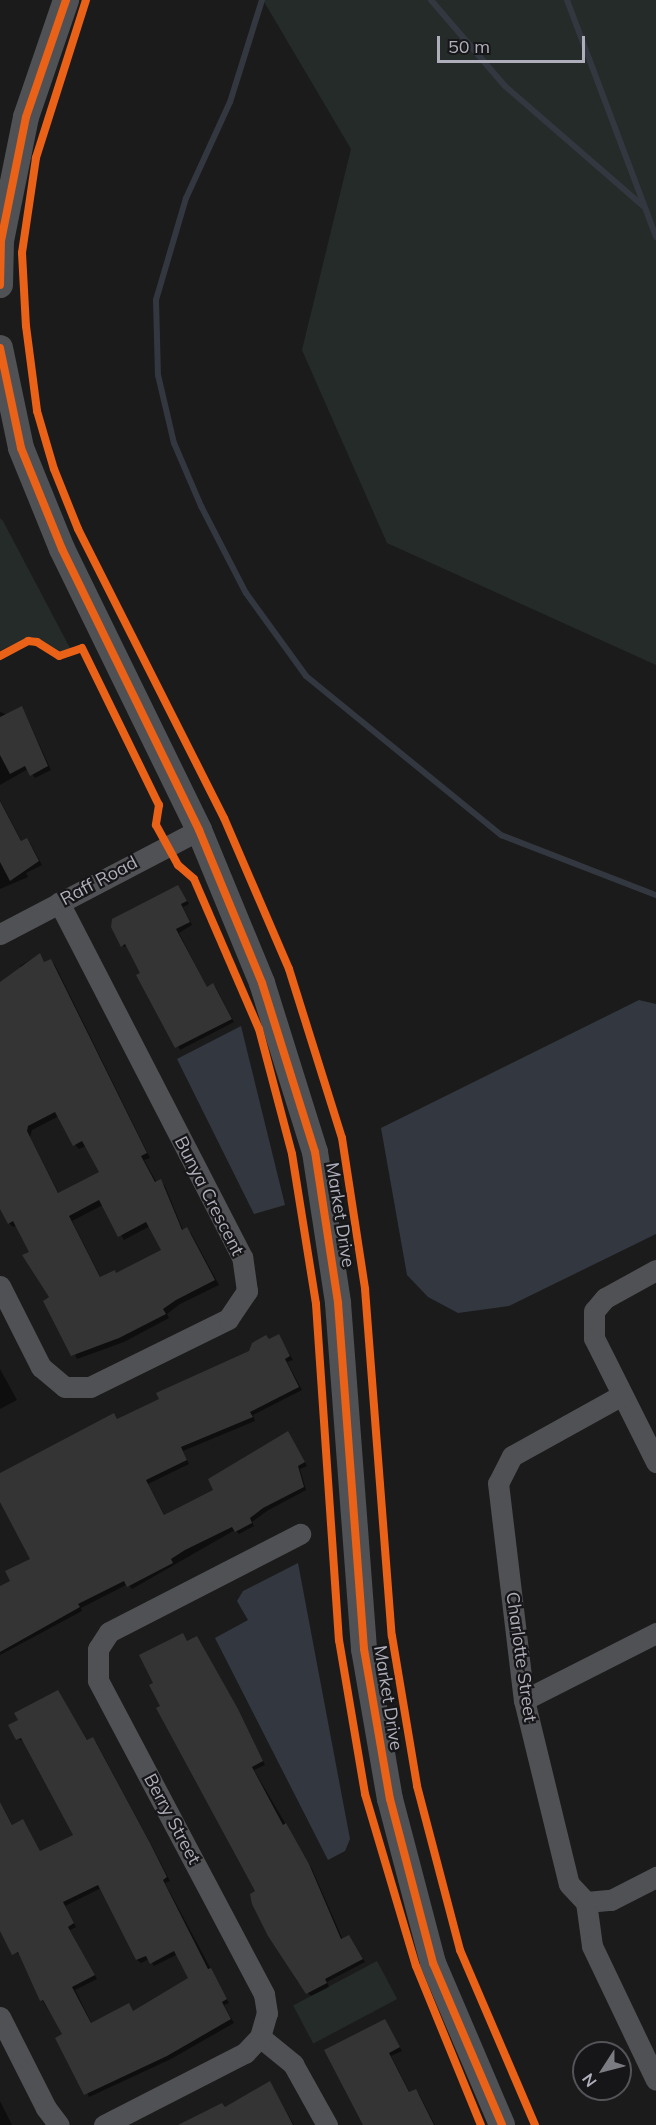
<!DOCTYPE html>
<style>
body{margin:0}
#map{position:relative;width:656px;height:2125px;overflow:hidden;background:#1b1b1b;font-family:Mulish,sans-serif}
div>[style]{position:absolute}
.green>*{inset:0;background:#252b28;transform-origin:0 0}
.water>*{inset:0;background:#333740}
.shadow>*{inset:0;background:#0007}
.stream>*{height:6px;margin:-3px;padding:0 3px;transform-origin:3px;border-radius:3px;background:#333740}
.building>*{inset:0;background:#343435}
.minor>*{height:21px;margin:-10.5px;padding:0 10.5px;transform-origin:10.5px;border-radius:10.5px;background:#505154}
.tertiary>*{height:26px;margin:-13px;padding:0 13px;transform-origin:13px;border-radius:13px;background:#505154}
.cycleway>*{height:8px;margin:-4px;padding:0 4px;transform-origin:4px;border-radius:4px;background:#ea6118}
span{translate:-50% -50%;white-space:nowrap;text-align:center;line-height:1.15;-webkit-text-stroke:4.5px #161517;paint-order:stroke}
.street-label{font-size:18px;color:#aeafba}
.north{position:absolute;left:572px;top:2041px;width:60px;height:60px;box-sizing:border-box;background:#161517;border:2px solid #535358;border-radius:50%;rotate:234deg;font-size:16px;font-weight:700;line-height:24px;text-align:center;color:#aeafba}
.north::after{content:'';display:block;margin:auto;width:21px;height:27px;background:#7b7b82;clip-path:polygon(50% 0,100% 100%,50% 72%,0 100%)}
.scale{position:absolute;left:437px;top:36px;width:148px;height:27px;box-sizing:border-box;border:3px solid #aeafba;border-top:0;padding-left:8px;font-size:18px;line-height:21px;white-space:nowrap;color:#aeafba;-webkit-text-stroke:4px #161517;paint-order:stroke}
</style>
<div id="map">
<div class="green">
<div style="clip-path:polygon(263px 0,656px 0,656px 665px,387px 543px,302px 350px,351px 149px)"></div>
<div style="clip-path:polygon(0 518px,3px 521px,71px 650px,55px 652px,27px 638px,0 651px)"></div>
<div style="left:377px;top:1961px;width:43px;height:95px;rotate:62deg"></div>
</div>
<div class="water">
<div style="clip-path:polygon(639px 1000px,656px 1004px,656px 1234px,509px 1306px,458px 1313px,428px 1297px,407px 1275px,381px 1128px)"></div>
<div style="clip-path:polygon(241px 1026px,285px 1205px,254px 1214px,177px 1059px)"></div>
<div style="clip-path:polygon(298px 1563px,350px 1839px,345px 1851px,328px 1860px,215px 1638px,248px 1620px,237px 1601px,243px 1591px)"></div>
</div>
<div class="shadow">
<div style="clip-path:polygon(22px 707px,51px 770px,35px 778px,28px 769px,0 785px,0 712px,8px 715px)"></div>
<div style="clip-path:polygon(0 800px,22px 842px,30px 843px,42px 865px,26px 873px,28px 877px,0 889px)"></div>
<div style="clip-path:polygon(178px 887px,189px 904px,183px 907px,192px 925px,179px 933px,207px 988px,213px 985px,216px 988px,234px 1022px,180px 1050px,128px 947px,122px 946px)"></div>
<div style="clip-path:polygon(evenodd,39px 955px,45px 963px,51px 961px,55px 965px,150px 1158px,144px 1160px,157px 1183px,161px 1181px,165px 1186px,183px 1230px,191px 1233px,219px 1285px,180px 1304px,167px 1314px,169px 1318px,124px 1342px,77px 1359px,31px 1252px,17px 1225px,13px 1227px,9px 1223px,0 1202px,0 984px,23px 971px,20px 966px,39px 955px,59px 1116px,75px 1145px,79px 1149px,86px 1146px,101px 1173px,59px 1194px,30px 1137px,32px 1130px,59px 1116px,39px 955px,103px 1205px,124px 1240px,150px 1226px,163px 1251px,117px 1274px,101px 1278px,72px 1221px,103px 1205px)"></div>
<div style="clip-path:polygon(279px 1336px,293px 1360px,287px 1362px,302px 1390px,253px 1415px,255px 1421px,183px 1451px,189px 1464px,148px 1484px,165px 1516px,215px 1491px,288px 1433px,307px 1466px,300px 1469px,306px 1490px,267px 1511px,252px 1522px,254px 1526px,239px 1534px,235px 1530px,132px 1589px,128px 1584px,81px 1608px,82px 1611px,0 1655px,0 1588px,12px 1582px,32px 1559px,0 1499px,0 1473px,114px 1415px,118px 1420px,161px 1399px)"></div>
<div style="clip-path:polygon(0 1369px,17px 1400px,0 1409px)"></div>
<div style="clip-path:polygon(182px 1634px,188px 1642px,200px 1641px,265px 1765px,254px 1770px,312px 1869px,343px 1940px,352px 1940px,365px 1962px,327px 1982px,329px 1987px,311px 1996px,297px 1981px,254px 1903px,257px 1892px,158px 1709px,162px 1707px,155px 1684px)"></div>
<div style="clip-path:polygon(evenodd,61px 1696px,88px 1741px,96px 1742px,153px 1848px,170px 1881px,165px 1883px,229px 2003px,224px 2005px,234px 2023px,171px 2059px,89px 2097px,64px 2035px,42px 2000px,21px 1955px,16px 1953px,0 1916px,0 1802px,13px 1826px,23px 1821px,26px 1825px,41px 1853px,75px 1836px,24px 1741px,17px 1739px,61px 1696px,101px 1888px,137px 1960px,141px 1963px,149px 1959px,154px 1966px,178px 1954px,190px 1979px,134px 2012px,128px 2005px,92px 2024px,75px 1990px,97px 1979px,70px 1930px,76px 1927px,65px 1906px,101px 1888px)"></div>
<div style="clip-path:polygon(384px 2020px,402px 2051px,391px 2056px,410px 2093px,419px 2094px,435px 2125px,363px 2125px)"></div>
<div style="clip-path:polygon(270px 2083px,294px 2125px,182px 2125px,226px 2108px)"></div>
<div style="clip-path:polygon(0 2101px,12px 2125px,0 2125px)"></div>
</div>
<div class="stream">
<div style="left:262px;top:0;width:107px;rotate:107.4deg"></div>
<div style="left:230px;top:102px;width:106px;rotate:114.6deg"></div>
<div style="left:186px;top:198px;width:106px;rotate:106.4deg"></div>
<div style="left:156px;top:300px;width:75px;rotate:88.5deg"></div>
<div style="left:158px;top:375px;width:70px;rotate:76.8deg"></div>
<div style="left:174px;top:443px;width:69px;rotate:66.8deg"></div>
<div style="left:201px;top:506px;width:98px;rotate:62.7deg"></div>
<div style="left:246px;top:593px;width:102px;rotate:54.1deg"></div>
<div style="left:306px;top:676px;width:252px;rotate:39.2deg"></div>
<div style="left:501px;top:835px;width:166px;rotate:21.2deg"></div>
<div style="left:431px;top:0;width:113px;rotate:49.3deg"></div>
<div style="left:505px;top:86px;width:183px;rotate:41deg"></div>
<div style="left:567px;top:0;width:253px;rotate:69.4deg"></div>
</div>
<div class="building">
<div style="clip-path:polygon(22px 706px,48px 766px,30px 776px,25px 766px,10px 774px,0 755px,0 717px)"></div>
<div style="clip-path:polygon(0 801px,21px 841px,27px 838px,39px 861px,10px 881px,0 862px)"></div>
<div style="clip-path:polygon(178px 885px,187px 901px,181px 904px,190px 922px,176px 929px,207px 987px,213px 983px,232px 1019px,175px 1048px,136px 975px,140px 973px,125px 944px,121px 947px,111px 927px,112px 919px)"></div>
<div style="clip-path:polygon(evenodd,40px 953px,44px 962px,51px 959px,147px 1153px,141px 1156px,155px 1182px,161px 1179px,182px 1230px,187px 1227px,215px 1280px,176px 1300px,163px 1309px,166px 1314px,119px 1338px,71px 1356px,43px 1301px,49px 1297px,22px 1255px,29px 1252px,13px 1221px,8px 1224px,0 1209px,0 982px,40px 953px,55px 1112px,73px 1146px,82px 1141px,99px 1172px,58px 1193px,27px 1131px,28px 1126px,55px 1112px,40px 953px,99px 1200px,118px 1237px,146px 1222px,161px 1250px,116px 1273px,115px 1270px,100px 1277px,69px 1216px,99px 1200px)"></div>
<div style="clip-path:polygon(279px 1334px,290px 1356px,285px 1359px,299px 1387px,250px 1412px,253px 1417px,181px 1447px,187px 1460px,146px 1480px,164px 1515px,213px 1490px,208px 1479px,288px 1431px,305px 1462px,298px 1466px,304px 1487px,263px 1508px,250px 1518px,252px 1523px,235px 1532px,232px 1527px,185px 1550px,171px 1559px,173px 1563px,127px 1587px,124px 1581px,78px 1604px,80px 1607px,0 1652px,0 1586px,10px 1581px,5px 1571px,30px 1559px,0 1502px,0 1473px,114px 1413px,117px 1419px,159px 1399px,156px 1393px,249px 1351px,252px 1343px,266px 1335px,269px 1339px)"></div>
<div style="clip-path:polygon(183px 1633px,187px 1641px,197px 1636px,238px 1709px,263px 1761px,252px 1767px,283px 1825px,286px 1823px,309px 1864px,341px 1939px,349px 1935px,363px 1959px,325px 1979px,327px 1983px,306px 1994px,268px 1936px,252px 1904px,250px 1894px,255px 1891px,156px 1708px,160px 1706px,149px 1685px,153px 1683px,139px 1655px)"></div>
<div style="clip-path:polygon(evenodd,58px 1690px,87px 1740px,93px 1737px,150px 1843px,167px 1877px,163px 1880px,208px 1969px,211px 1968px,227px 1999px,222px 2002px,231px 2019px,167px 2056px,84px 2095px,55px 2038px,62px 2034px,43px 2000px,40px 2001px,18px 1952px,12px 1955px,0 1931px,0 1802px,12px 1825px,23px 1819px,40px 1851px,73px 1835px,21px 1738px,16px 1740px,8px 1725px,18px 1720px,14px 1713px,58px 1690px,98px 1885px,136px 1960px,146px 1956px,150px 1964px,174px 1951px,188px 1978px,133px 2011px,129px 2003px,91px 2023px,72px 1987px,95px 1975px,68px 1927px,74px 1923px,63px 1902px,98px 1885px)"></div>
<div style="clip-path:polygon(385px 2019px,400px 2047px,389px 2053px,409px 2092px,416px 2089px,434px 2125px,363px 2125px,324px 2050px)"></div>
<div style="clip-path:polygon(270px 2081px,293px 2125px,178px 2125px,222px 2103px,225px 2107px)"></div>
</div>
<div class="minor">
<div style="left:0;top:934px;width:225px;rotate:-27.6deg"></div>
<div style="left:656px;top:1270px;width:58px;rotate:151.2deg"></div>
<div style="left:605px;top:1298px;width:17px;rotate:130deg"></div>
<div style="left:594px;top:1311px;width:27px;rotate:90deg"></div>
<div style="left:594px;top:1338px;width:139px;rotate:63.4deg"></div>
<div style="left:0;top:1286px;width:91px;rotate:63.2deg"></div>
<div style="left:41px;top:1367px;width:31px;rotate:40deg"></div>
<div style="left:65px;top:1387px;width:25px"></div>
<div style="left:90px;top:1387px;width:154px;rotate:-26.2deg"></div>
<div style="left:228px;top:1319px;width:34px;rotate:-56deg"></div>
<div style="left:247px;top:1291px;width:34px;rotate:-98deg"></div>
<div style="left:242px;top:1257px;width:399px;rotate:-117.3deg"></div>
<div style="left:622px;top:1395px;width:126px;rotate:151deg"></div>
<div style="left:512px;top:1456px;width:30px;rotate:117deg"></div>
<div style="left:498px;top:1483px;width:219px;rotate:83.2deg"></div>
<div style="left:524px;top:1700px;width:189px;rotate:76.3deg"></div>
<div style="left:569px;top:1884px;width:25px;rotate:47deg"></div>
<div style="left:586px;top:1902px;width:25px;rotate:-5deg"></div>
<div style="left:611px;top:1900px;width:51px;rotate:-27.1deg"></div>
<div style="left:524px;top:1700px;width:148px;rotate:-26.9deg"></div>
<div style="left:586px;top:1902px;width:44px;rotate:82.2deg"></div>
<div style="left:592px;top:1946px;width:148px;rotate:64.5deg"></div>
<div style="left:0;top:2017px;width:102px;rotate:63.2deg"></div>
<div style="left:46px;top:2108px;width:21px;rotate:53deg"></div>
<div style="left:260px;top:2037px;width:43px;rotate:39.3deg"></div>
<div style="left:293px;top:2064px;width:70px;rotate:60.9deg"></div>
<div style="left:104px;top:2125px;width:158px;rotate:-27.1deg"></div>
<div style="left:245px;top:2053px;width:22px;rotate:-47deg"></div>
<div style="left:260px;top:2037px;width:25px;rotate:-74deg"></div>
<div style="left:267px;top:2013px;width:19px;rotate:-99deg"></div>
<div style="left:264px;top:1994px;width:355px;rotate:-117.9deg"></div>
<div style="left:98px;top:1680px;width:31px;rotate:-90deg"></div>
<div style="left:98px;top:1649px;width:20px;rotate:-57deg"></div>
<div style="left:109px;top:1632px;width:215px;rotate:-27.2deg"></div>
</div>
<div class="tertiary">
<div style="left:0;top:285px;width:44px;rotate:-88.7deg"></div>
<div style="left:1px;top:241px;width:126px;rotate:-78.6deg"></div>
<div style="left:26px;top:117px;width:124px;rotate:-71.1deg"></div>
<div style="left:0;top:348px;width:102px;rotate:78.1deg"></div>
<div style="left:21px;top:448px;width:109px;rotate:67.9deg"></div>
<div style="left:62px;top:549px;width:313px;rotate:64deg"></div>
<div style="left:199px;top:830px;width:165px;rotate:67.6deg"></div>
<div style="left:262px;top:983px;width:177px;rotate:72.6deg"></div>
<div style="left:315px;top:1152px;width:153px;rotate:81.3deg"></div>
<div style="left:338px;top:1303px;width:347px;rotate:85.7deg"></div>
<div style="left:364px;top:1649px;width:152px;rotate:80.2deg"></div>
<div style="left:390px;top:1799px;width:170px;rotate:75.3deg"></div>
<div style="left:433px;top:1963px;width:176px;rotate:66.9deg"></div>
</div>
<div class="cycleway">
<div style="left:86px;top:0;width:166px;rotate:107.6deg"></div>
<div style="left:36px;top:158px;width:96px;rotate:98.4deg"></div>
<div style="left:22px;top:253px;width:73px;rotate:86.9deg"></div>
<div style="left:26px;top:326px;width:86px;rotate:82.6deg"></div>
<div style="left:37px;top:411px;width:60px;rotate:73.7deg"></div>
<div style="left:54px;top:469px;width:65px;rotate:68.2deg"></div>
<div style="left:78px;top:529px;width:324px;rotate:63.2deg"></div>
<div style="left:224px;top:818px;width:164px;rotate:66.7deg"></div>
<div style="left:289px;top:969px;width:177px;rotate:72.6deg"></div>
<div style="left:342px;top:1138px;width:153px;rotate:81.3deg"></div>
<div style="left:365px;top:1289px;width:348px;rotate:85.6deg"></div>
<div style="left:392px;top:1636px;width:152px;rotate:80.5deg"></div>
<div style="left:417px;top:1786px;width:170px;rotate:75.3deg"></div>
<div style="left:460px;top:1950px;width:190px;rotate:66.8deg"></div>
<div style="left:0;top:285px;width:44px;rotate:-88.7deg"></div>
<div style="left:1px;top:241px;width:126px;rotate:-78.6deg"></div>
<div style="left:26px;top:117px;width:124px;rotate:-71.1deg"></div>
<div style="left:0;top:348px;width:102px;rotate:78.1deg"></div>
<div style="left:21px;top:448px;width:109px;rotate:67.9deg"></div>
<div style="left:62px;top:549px;width:313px;rotate:64deg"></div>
<div style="left:199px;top:830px;width:165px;rotate:67.6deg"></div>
<div style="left:262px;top:983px;width:177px;rotate:72.6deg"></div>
<div style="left:315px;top:1152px;width:153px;rotate:81.3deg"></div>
<div style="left:338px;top:1303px;width:347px;rotate:85.7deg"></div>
<div style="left:364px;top:1649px;width:152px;rotate:80.2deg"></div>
<div style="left:390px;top:1799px;width:170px;rotate:75.3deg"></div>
<div style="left:433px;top:1963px;width:176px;rotate:66.9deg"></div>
<div style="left:0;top:656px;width:32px;rotate:-28deg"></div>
<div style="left:28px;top:641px;width:9px;rotate:6deg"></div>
<div style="left:37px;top:642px;width:26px;rotate:32deg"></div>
<div style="left:59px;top:656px;width:24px;rotate:-19deg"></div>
<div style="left:82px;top:648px;width:175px;rotate:63.9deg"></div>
<div style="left:159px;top:805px;width:20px;rotate:99deg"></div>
<div style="left:156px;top:825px;width:46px;rotate:61.2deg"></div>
<div style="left:178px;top:865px;width:21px;rotate:41deg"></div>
<div style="left:194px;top:879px;width:163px;rotate:66.6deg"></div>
<div style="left:259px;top:1029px;width:129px;rotate:75.2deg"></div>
<div style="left:292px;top:1154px;width:152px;rotate:80.9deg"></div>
<div style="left:316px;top:1304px;width:337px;rotate:86.1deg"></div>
<div style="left:339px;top:1640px;width:156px;rotate:80.4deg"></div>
<div style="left:365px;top:1794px;width:179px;rotate:73.5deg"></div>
<div style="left:416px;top:1966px;width:172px;rotate:67.8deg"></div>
</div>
<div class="street-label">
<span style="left:99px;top:881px;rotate:-28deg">Raff Road</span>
<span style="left:209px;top:1196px;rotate:63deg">Bunya Crescent</span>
<span style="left:340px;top:1215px;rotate:81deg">Market Drive</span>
<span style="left:521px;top:1657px;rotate:82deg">Charlotte Street</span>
<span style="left:388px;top:1698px;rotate:81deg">Market Drive</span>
<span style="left:172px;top:1819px;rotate:62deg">Berry Street</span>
</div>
<div class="north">N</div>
<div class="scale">50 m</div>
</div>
